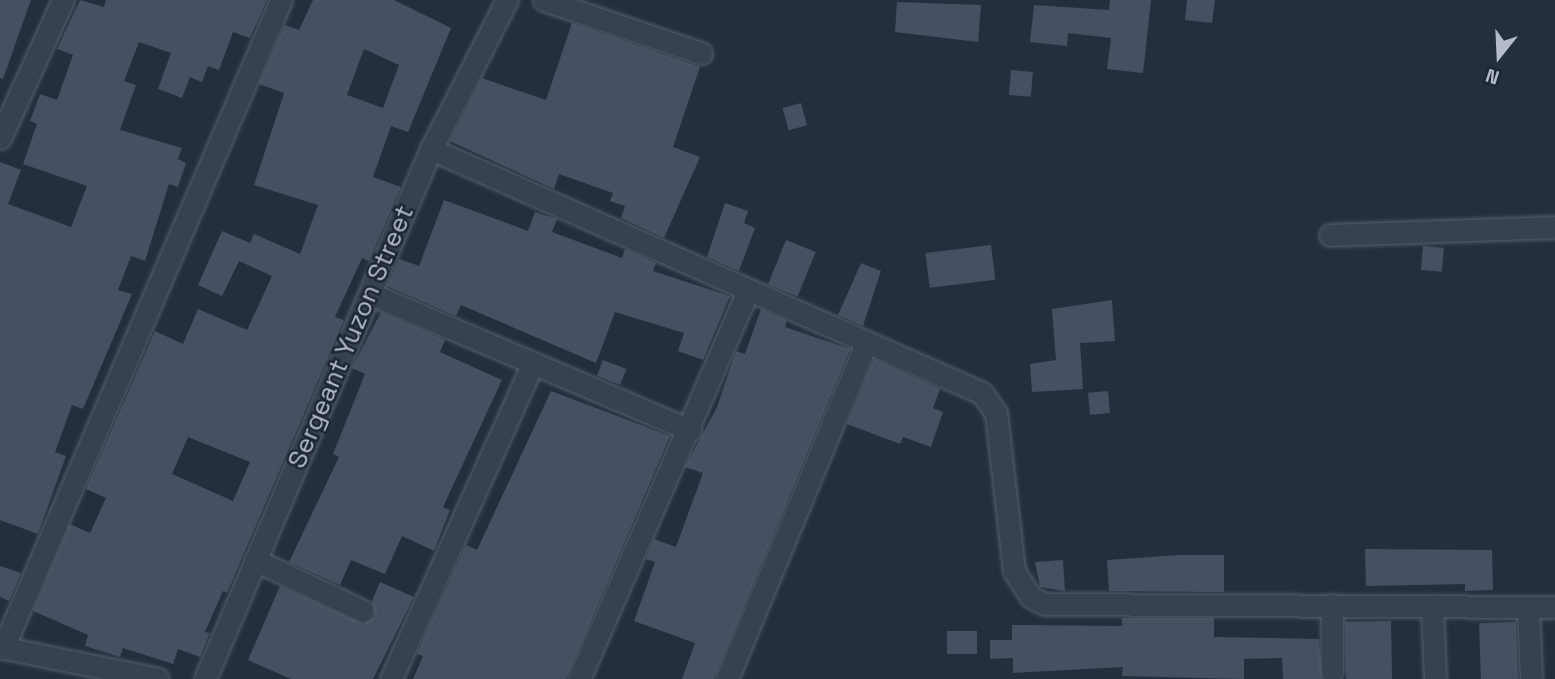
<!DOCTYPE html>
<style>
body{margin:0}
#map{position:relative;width:1555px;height:679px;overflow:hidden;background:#242f3e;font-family:"Space Grotesk",sans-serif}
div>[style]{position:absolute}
.building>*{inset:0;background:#455162;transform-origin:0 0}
.roads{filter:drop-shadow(0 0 2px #565f6c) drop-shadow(0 0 2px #565f6c)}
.street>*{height:21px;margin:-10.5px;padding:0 10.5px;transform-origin:10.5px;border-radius:10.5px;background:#38414e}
span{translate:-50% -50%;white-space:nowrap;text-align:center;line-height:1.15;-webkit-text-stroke:5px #1d2633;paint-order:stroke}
.street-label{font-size:26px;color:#b4bcc9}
.north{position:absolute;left:1464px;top:21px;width:70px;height:70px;-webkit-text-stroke:5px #1d2633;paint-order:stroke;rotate:198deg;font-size:19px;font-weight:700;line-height:28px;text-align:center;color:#b4bcc9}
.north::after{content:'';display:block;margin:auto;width:24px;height:32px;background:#b4bcc9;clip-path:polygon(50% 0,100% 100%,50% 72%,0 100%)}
</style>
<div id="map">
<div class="building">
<div style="clip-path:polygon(0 0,31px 0,3px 79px,0 78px)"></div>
<div style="clip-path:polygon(80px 0,104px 7px,106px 0,267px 0,250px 38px,233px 32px,219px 70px,208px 66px,202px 82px,190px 77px,182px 98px,158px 89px,171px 53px,139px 42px,124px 81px,136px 85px,120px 130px,182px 148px,178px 159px,186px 163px,178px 187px,169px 184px,145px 261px,131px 256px,118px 290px,132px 294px,83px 409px,72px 405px,55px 452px,66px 456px,38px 534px,0 520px,0 162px,21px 170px,8px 204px,71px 227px,87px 186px,23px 164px,37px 124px,30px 121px,40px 94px,57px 100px,73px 55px,57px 49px)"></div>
<div style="clip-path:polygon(evenodd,313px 0,394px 0,451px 28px,408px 132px,391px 126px,373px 177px,401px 187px,369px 261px,362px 258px,335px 317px,344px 320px,227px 593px,223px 591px,205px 632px,210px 633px,200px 657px,178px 649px,173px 664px,123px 648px,120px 657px,85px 646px,88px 635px,33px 611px,70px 524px,90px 533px,106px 498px,86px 489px,155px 331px,183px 344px,198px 309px,247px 330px,272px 276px,239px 261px,222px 296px,198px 285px,222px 231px,250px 243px,254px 234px,300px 254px,318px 205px,254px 185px,284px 93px,259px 84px,285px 25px,299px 30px,313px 0,364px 49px,399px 65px,383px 108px,347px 95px,364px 49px,313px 0,188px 437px,250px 462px,233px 501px,172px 474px,188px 437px)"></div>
<div style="clip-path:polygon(1110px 0,1151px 0,1143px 73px,1107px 69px,1111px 38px,1068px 33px,1067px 46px,1030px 42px,1034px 5px,1109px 10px)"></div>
<div style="clip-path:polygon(1187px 0,1215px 0,1212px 23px,1185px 20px)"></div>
<div style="clip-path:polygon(897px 2px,981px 5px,978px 42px,895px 32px)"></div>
<div style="clip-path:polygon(572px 23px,700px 67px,673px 147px,700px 157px,664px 238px,621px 218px,625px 206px,610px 201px,613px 193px,559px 174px,554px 189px,450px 141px,482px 78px,546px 100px)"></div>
<div style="left:1011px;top:70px;width:22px;height:25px;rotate:5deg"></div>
<div style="left:801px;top:103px;width:23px;height:19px;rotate:75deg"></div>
<div style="clip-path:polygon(444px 200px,528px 231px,535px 212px,557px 219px,552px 232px,622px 258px,625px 249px,656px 263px,653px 271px,730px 296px,703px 360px,678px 351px,684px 333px,615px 312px,596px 363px,461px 305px,456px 316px,387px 286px,399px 259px,419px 266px)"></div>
<div style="clip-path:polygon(725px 203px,748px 211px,744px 223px,755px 228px,739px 271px,707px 257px)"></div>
<div style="left:786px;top:240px;width:32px;height:48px;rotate:22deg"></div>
<div style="left:991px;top:245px;width:35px;height:66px;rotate:83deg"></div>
<div style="left:1423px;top:246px;width:21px;height:24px;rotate:5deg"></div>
<div style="clip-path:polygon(861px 263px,881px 271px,863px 326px,838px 315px)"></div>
<div style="clip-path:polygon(1112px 300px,1115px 341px,1080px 343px,1083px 389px,1032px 392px,1030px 364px,1056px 360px,1052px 309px)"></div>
<div style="clip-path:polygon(761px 309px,787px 321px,785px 327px,850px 349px,714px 679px,682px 679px,695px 643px,634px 621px,655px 562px,646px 559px,654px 539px,676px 547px,703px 473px,685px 467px,717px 407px,736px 351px,745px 354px)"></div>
<div style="clip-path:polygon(381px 312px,445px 340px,440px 352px,502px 380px,443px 507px,450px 510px,434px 551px,402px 536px,385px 574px,351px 560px,340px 585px,289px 562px,339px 457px,333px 454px,365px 374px,352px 368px)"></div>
<div style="clip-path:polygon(874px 359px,940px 389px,933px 408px,943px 412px,931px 447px,903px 437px,900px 444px,847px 424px)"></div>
<div style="left:603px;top:360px;width:25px;height:17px;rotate:21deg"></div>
<div style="clip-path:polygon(551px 391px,670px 436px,566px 679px,413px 679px,423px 656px,417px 654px,466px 545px,477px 550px)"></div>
<div style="left:1108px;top:391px;width:22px;height:20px;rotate:85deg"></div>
<div style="clip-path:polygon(1365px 549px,1492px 550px,1493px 590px,1465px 591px,1465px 584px,1366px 586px)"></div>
<div style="clip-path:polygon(1180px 555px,1224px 555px,1224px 592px,1109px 591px,1107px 560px)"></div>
<div style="clip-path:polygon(1063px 560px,1065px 591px,1040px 587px,1035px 562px)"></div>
<div style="clip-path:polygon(0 566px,21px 573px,9px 601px,0 597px)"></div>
<div style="clip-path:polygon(380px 582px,414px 597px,373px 679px,291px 679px,248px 660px,280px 586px,363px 624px,375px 616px,372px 601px)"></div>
<div style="clip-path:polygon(1122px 618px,1214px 618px,1214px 637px,1319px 639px,1322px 679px,1283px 679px,1282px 658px,1244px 659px,1244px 679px,1122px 676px,1123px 667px,1013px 673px,1013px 658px,990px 659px,990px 640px,1012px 640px,1012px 625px,1122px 626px)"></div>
<div style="left:1391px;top:621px;width:58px;height:46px;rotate:89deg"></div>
<div style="left:1516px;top:622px;width:57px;height:37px;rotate:88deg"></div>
<div style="left:947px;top:631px;width:30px;height:23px"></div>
</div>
<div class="roads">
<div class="street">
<div style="left:544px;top:0;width:166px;rotate:18.7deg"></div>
<div style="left:0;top:138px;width:152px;rotate:-65.5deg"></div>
<div style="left:431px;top:149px;width:603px;rotate:23.89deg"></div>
<div style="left:982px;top:393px;width:24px;rotate:55deg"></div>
<div style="left:996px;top:413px;width:159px;rotate:83.5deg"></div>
<div style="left:1014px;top:571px;width:31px;rotate:57deg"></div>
<div style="left:1031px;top:597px;width:16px;rotate:27deg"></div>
<div style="left:1045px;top:604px;width:510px;rotate:0.34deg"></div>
<div style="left:1330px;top:235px;width:225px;rotate:-2deg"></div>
<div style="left:371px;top:294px;width:347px;rotate:23.1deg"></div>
<div style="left:255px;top:560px;width:119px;rotate:25.3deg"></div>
<div style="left:1332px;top:605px;width:66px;rotate:90deg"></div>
<div style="left:1432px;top:606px;width:73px;rotate:87.6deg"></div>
<div style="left:1528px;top:607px;width:72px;rotate:87.6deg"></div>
<div style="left:0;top:647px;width:161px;rotate:11.4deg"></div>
<div style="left:3px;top:648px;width:705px;rotate:-66.78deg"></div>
<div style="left:205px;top:679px;width:576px;rotate:-66.91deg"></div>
<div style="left:431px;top:149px;width:167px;rotate:-63deg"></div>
<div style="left:391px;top:679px;width:344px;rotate:-65.8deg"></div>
<div style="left:579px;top:679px;width:422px;rotate:-66.5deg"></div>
<div style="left:727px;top:679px;width:363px;rotate:-67.5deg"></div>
</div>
</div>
<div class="street-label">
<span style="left:351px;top:337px;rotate:-67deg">Sergeant Yuzon Street</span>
</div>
<div class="north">N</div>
</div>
